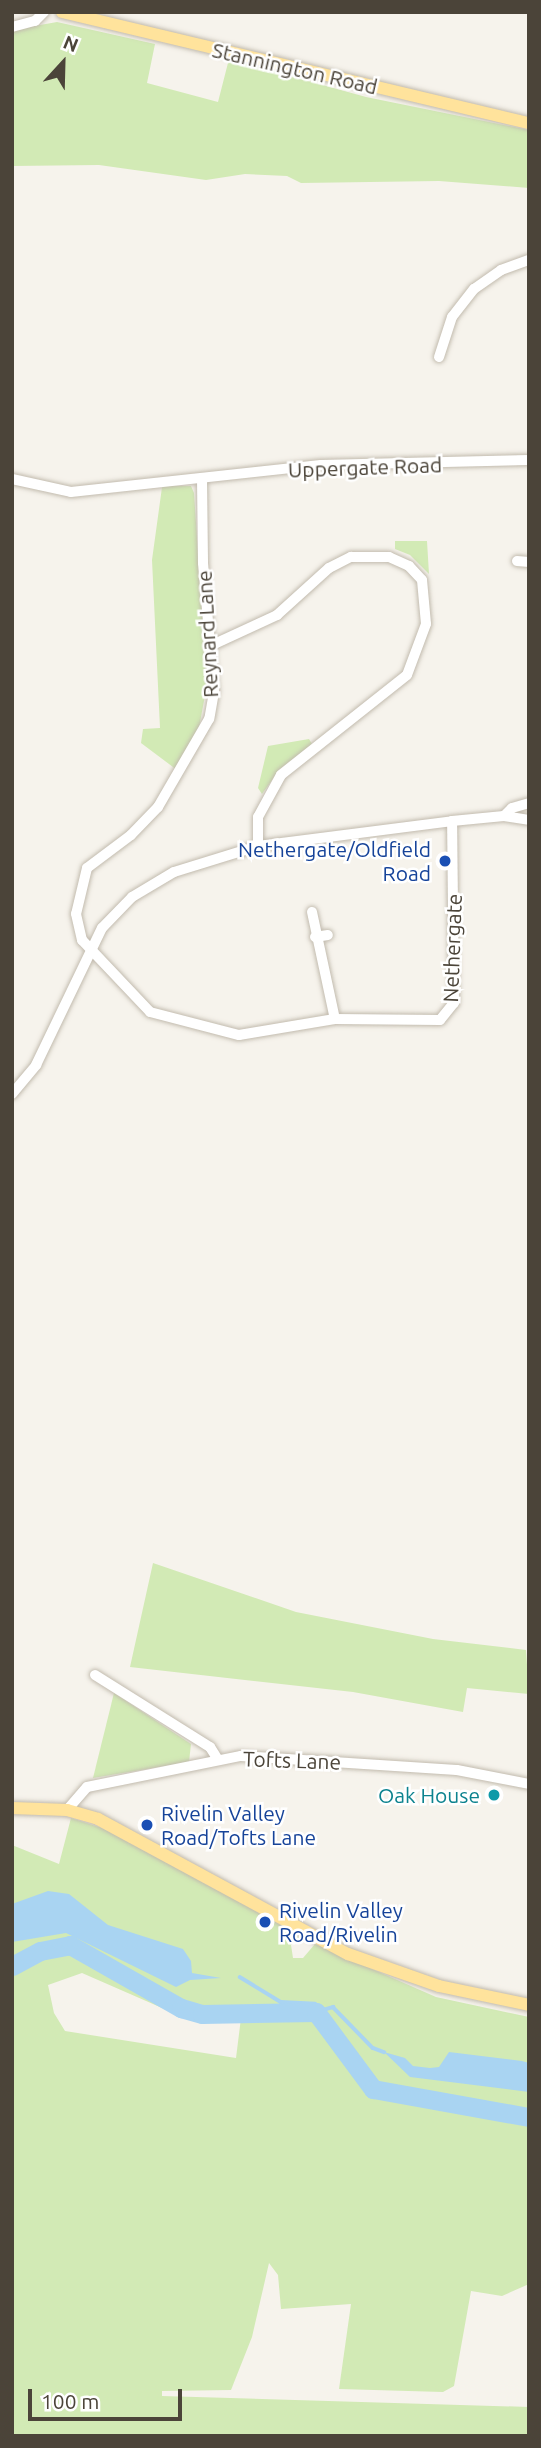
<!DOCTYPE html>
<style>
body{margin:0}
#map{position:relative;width:541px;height:2448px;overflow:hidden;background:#f6f3ec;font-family:Ubuntu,sans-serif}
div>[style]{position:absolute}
.green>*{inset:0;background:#d2eab5}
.water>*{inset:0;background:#a9d4f2}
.stream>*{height:3.5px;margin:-1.75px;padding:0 1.75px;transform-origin:1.75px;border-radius:1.75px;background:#a9d4f2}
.river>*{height:19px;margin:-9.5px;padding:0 9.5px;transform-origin:9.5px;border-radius:9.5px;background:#a9d4f2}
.roads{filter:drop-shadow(0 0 2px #c2bbae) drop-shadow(0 0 2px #c2bbae)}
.minor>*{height:10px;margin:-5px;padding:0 5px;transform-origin:5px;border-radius:5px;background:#fff}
.major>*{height:12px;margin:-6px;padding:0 6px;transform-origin:6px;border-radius:6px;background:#ffe39c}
.dots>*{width:19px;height:19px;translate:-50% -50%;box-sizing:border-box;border:4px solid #fff;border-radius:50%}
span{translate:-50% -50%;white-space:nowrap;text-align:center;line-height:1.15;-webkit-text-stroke:5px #fff;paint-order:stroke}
.street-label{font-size:21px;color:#4b4439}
.transit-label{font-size:21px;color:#164399}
.right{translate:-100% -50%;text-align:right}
.left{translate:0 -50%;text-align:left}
.culture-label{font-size:21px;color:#0d838f}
.frame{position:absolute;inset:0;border:14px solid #4b4439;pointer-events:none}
.north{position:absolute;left:28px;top:28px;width:70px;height:70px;-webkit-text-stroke:5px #fff;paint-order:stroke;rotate:22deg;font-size:19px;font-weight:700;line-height:28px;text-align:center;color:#4b4439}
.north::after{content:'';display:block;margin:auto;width:24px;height:32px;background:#4b4439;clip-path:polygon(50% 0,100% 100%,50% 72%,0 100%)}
.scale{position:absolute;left:28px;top:2389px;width:154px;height:32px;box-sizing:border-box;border:4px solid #4b4439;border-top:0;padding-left:9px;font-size:21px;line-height:24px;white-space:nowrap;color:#4b4439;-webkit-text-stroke:5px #fff;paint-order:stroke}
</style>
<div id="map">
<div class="green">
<div style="clip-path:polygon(57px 22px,155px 44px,147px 83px,218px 102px,229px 59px,366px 97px,529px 130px,529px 188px,439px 181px,301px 183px,287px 176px,245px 174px,206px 180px,99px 165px,12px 166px,12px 30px)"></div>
<div style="clip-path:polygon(163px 480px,172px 486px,191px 486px,194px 493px,207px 685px,198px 733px,177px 770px,141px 743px,143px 729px,160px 728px,152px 560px)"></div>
<div style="clip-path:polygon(395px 541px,427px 541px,429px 574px,410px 555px,395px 549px)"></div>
<div style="clip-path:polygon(309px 739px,312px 744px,280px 769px,262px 794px,258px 788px,268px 746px)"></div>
<div style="clip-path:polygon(153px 1563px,296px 1612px,433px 1639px,526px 1650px,529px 1694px,467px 1688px,463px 1712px,353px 1692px,130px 1667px)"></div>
<div style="clip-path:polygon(114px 1693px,191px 1744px,189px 1762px,93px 1778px)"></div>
<div style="clip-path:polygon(evenodd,71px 1818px,102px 1828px,296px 1933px,300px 1940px,291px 1945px,293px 1958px,303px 1958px,315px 1944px,436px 1997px,529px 2017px,529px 2284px,502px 2296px,471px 2291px,454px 2386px,443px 2392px,339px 2389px,351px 2304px,281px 2309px,278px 2275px,269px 2263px,252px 2337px,231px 2390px,162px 2391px,162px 2396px,529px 2407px,529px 2436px,12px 2436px,12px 1845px,59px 1864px,71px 1818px,82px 1973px,185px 2018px,241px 2018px,236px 2058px,65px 2031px,54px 2013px,48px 1985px,82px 1973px)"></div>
</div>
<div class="water">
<div style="clip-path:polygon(48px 1891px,69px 1894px,108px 1925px,183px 1949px,191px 1961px,192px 1973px,221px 1978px,190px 1980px,176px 1987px,66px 1933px,12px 1942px,12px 1904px)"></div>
<div style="clip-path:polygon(384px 2052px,405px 2058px,413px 2066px,430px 2068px,439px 2067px,449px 2052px,522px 2061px,529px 2063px,529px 2092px,410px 2077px)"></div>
</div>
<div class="stream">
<div style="left:240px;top:1977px;width:48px;rotate:31.4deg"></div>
<div style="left:281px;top:2002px;width:34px;rotate:3deg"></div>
<div style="left:315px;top:2004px;width:8px;rotate:83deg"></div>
<div style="left:316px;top:2012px;width:18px;rotate:-16deg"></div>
<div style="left:333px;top:2007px;width:57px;rotate:45.7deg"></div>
<div style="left:373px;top:2048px;width:12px;rotate:20deg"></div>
</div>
<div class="river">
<div style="left:12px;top:1966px;width:32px;rotate:-28deg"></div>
<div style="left:40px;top:1951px;width:31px;rotate:-11deg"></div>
<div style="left:70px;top:1945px;width:128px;rotate:29.6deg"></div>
<div style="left:181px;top:2008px;width:22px;rotate:16deg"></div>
<div style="left:202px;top:2014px;width:114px;rotate:-1deg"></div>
<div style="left:316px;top:2012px;width:96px;rotate:53.5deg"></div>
<div style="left:373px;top:2089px;width:158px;rotate:10.2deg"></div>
</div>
<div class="roads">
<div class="minor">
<div style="left:12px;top:27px;width:24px;rotate:-15deg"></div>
<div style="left:35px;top:21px;width:13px;rotate:-45deg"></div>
<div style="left:439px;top:357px;width:42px;rotate:-72deg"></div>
<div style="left:452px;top:317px;width:36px;rotate:-52deg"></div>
<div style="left:474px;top:289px;width:33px;rotate:-35deg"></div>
<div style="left:501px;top:270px;width:30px;rotate:-20deg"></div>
<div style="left:12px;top:479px;width:60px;rotate:12.4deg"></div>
<div style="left:71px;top:492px;width:251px;rotate:-6.2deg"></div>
<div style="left:321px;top:465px;width:208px;rotate:-1.4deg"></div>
<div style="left:202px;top:479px;width:84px;rotate:89.3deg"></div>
<div style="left:203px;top:563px;width:129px;rotate:85.1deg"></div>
<div style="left:214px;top:692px;width:27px;rotate:100deg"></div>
<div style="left:209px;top:719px;width:102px;rotate:120.1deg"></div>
<div style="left:158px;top:807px;width:39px;rotate:134deg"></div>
<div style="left:131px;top:835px;width:55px;rotate:143.1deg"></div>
<div style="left:87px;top:868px;width:47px;rotate:103.4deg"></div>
<div style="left:76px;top:914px;width:27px;rotate:77deg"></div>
<div style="left:82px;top:940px;width:99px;rotate:46.6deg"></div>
<div style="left:150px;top:1012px;width:92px;rotate:14.5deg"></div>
<div style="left:239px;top:1035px;width:97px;rotate:-9.5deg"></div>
<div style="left:335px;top:1019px;width:105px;rotate:0.5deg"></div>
<div style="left:440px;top:1020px;width:22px;rotate:-51deg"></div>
<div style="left:454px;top:1003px;width:182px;rotate:-90.6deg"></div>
<div style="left:517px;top:561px;width:12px;rotate:5deg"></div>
<div style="left:210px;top:646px;width:74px;rotate:-24.8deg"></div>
<div style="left:277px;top:615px;width:70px;rotate:-42.1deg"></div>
<div style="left:329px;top:568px;width:25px;rotate:-27deg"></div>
<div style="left:351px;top:557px;width:38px"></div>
<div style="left:389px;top:557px;width:22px;rotate:24deg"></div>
<div style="left:409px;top:566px;width:19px;rotate:47deg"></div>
<div style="left:422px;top:580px;width:44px;rotate:84.8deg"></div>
<div style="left:426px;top:624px;width:54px;rotate:110.4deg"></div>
<div style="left:407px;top:675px;width:161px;rotate:141.6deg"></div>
<div style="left:281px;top:775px;width:48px;rotate:118.7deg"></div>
<div style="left:258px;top:817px;width:29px;rotate:90deg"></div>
<div style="left:504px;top:816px;width:11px;rotate:-45deg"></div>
<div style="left:512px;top:808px;width:18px;rotate:-16deg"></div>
<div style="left:312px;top:912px;width:109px;rotate:77.9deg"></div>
<div style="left:315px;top:937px;width:13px;rotate:-9deg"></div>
<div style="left:12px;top:1094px;width:38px;rotate:-50deg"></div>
<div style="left:36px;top:1065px;width:152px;rotate:-64.3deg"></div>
<div style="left:102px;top:928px;width:43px;rotate:-45.9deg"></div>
<div style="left:132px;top:897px;width:49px;rotate:-30.8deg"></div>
<div style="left:174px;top:872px;width:88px;rotate:-17.2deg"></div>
<div style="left:258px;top:846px;width:196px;rotate:-7.3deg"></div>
<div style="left:452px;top:821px;width:52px;rotate:-5.5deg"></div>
<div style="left:504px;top:816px;width:25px;rotate:9deg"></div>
<div style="left:95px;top:1675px;width:136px;rotate:32.1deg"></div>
<div style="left:210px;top:1747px;width:15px;rotate:58deg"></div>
<div style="left:67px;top:1810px;width:30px;rotate:-49deg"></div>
<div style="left:87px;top:1787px;width:157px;rotate:-11.4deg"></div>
<div style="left:241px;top:1756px;width:216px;rotate:3.7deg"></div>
<div style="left:457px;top:1770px;width:73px;rotate:11deg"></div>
</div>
<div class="major">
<div style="left:62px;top:12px;width:480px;rotate:13.4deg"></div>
<div style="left:12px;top:1808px;width:55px;rotate:2.1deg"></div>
<div style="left:67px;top:1810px;width:32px;rotate:16deg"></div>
<div style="left:98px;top:1819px;width:284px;rotate:28.4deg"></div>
<div style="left:348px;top:1954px;width:96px;rotate:19.4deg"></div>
<div style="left:439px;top:1986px;width:92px;rotate:11.9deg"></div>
</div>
</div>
<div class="dots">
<div style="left:445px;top:861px;background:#1a4fb4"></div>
<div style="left:494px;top:1795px;background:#0f9aa8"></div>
<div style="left:147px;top:1825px;background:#1a4fb4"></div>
<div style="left:265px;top:1922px;background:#1a4fb4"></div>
</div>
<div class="street-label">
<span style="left:295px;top:68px;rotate:13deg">Stannington Road</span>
<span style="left:365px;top:467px;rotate:-2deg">Uppergate Road</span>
<span style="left:207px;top:634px;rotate:-93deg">Reynard Lane</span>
<span style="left:452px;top:948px;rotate:-88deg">Nethergate</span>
<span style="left:292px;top:1760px;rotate:2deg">Tofts Lane</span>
</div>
<div class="transit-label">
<span class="right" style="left:431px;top:861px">Nethergate/Oldfield<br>Road</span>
<span class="left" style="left:161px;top:1825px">Rivelin Valley<br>Road/Tofts Lane</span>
<span class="left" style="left:279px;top:1922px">Rivelin Valley<br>Road/Rivelin</span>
</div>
<div class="culture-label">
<span class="right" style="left:480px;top:1795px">Oak House</span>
</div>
<div class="frame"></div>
<div class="north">N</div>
<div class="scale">100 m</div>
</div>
